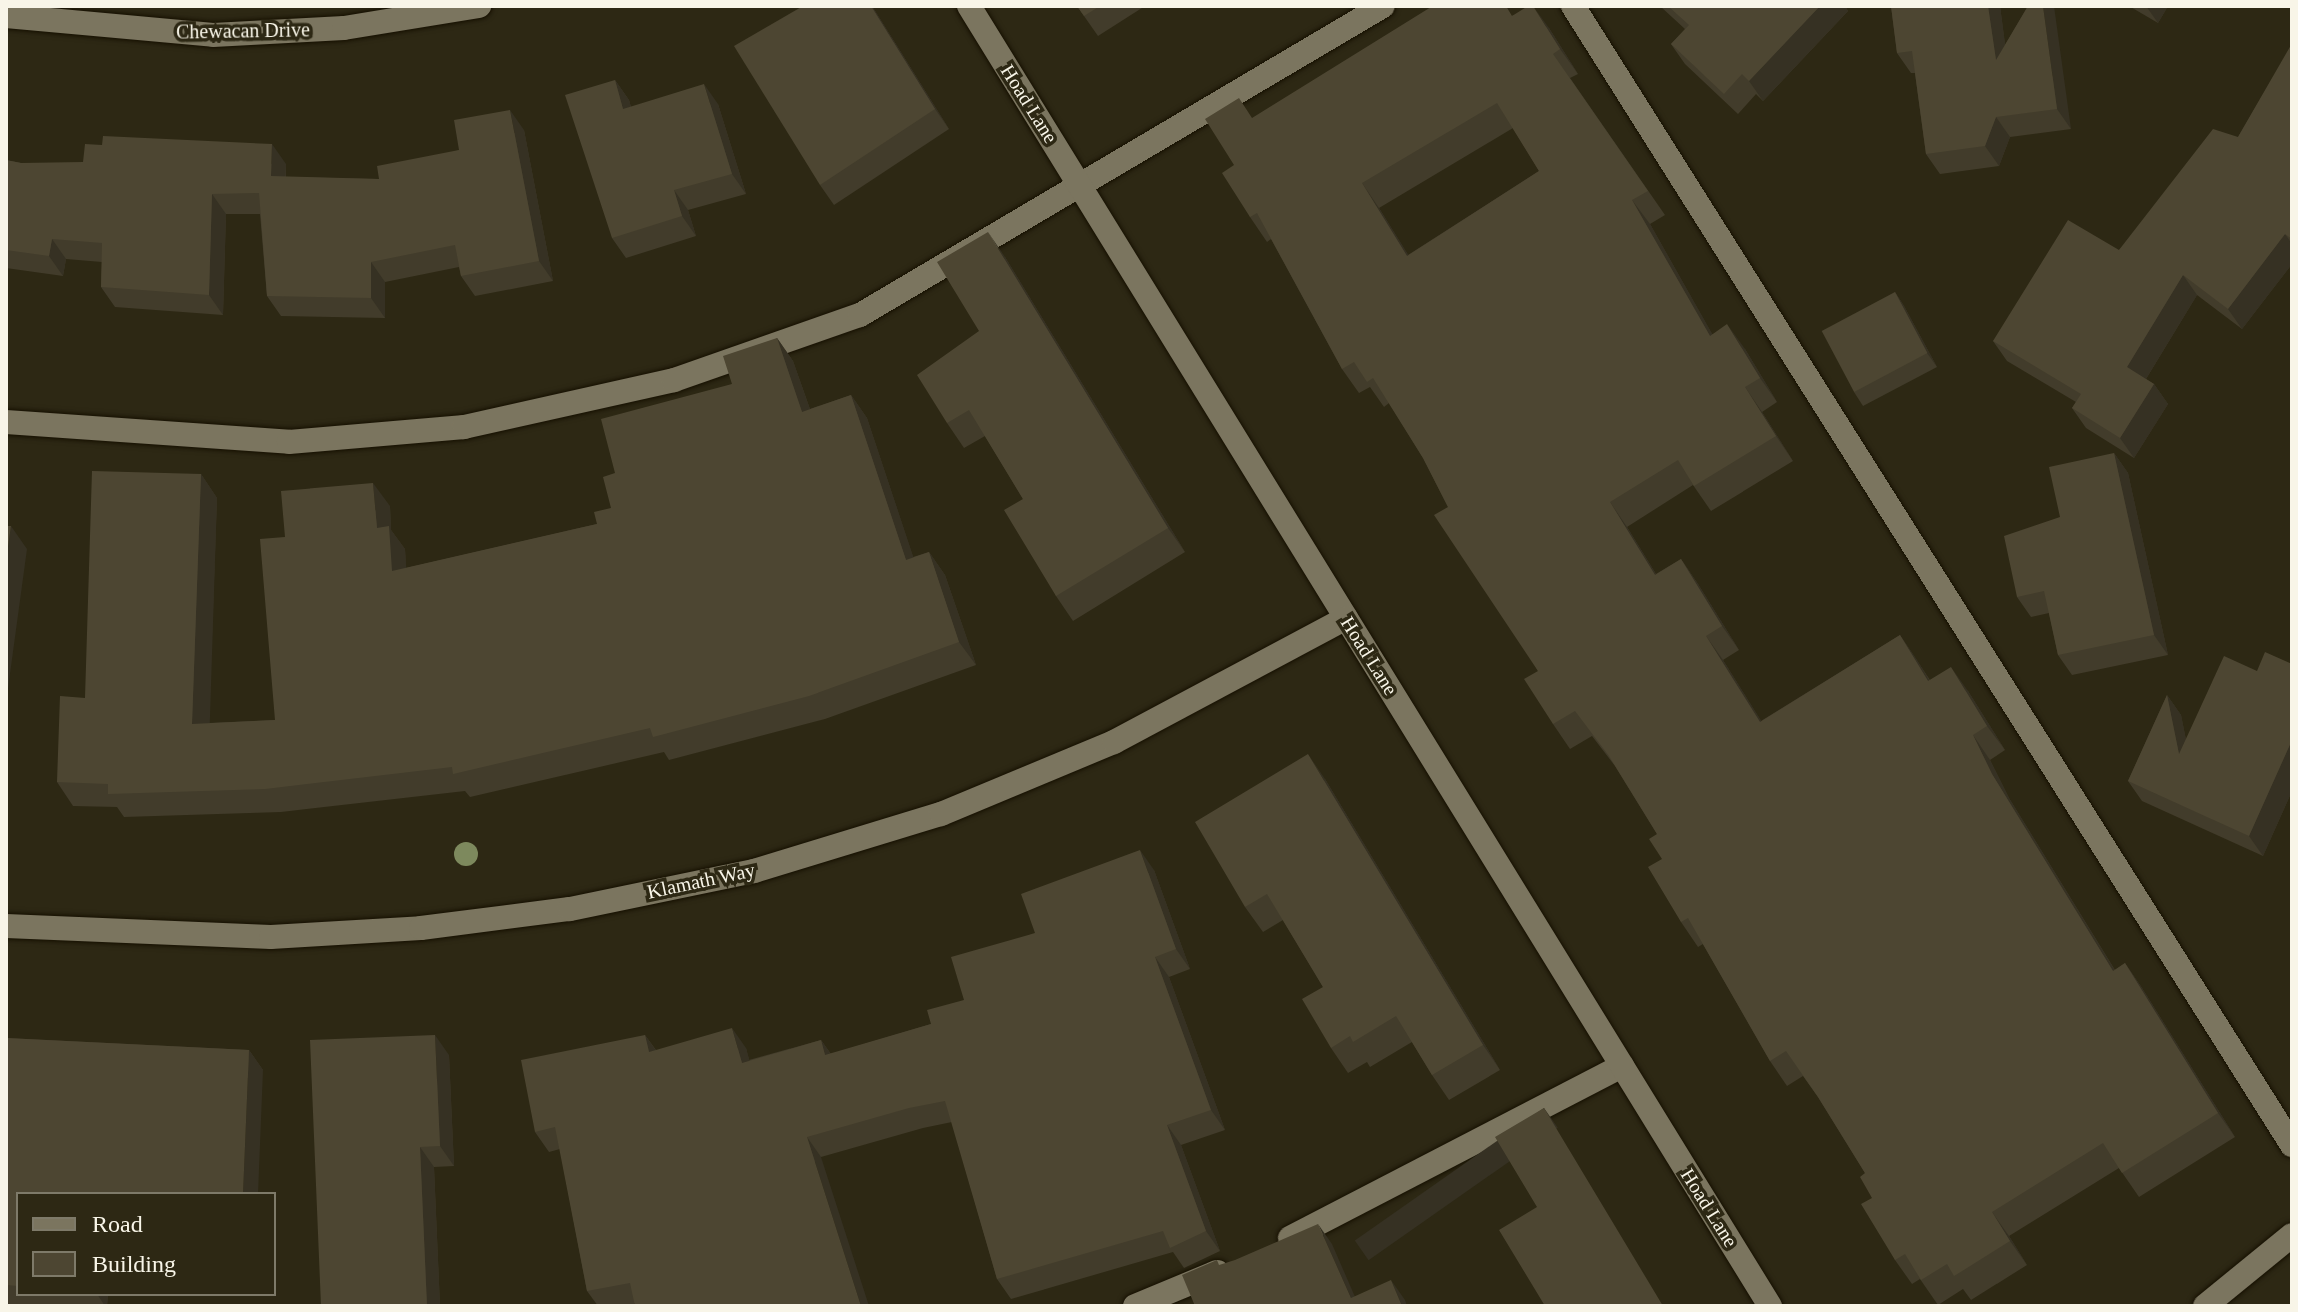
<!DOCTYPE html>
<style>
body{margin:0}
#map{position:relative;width:2298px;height:1312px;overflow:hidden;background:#2d2814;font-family:"Times New Roman",serif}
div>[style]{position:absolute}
.roads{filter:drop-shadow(0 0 2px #161001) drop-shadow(0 0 2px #161001)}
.service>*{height:24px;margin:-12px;padding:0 12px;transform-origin:12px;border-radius:12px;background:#7b755f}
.minor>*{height:24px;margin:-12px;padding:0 12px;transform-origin:12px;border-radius:12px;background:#7b755f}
.tertiary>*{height:24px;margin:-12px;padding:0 12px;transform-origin:12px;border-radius:12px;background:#7b755f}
.trees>*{width:24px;height:24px;margin:-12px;border-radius:50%;background:#7d895d}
.wall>*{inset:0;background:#423c2b}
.shaded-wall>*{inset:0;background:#363123;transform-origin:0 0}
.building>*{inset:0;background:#4d4632;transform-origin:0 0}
span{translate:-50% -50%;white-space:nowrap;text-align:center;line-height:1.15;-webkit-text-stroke:7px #2d2814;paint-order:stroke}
.street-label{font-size:20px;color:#f8f5e8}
.frame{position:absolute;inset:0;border:8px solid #f8f5e8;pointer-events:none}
.legend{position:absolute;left:16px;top:1192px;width:260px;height:104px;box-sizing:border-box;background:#2d2814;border:2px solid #7e7a69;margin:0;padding:10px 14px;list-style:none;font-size:24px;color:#f8f5e8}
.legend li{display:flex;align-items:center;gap:16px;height:40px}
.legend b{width:40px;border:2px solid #7e7a69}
</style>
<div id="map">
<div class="roads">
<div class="service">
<div style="left:1573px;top:6px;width:1347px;rotate:57.74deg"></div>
<div style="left:6px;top:422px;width:284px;rotate:4deg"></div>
<div style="left:289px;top:442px;width:176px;rotate:-4.9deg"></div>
<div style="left:464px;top:427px;width:215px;rotate:-12.6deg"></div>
<div style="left:674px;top:380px;width:197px;rotate:-19.3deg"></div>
<div style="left:860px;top:315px;width:607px;rotate:-30.58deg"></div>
<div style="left:1290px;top:1238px;width:374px;rotate:-27.4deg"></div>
<div style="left:1135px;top:1306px;width:89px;rotate:-22.5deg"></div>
</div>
<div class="minor">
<div style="left:969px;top:6px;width:1527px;rotate:58.36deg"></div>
<div style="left:6px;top:16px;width:208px;rotate:5.2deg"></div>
<div style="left:213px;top:35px;width:131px;rotate:-3.1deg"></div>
<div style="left:344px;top:28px;width:137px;rotate:-9.3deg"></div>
<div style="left:6px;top:926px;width:265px;rotate:2.4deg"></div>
<div style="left:271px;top:937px;width:150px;rotate:-3.4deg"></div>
<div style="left:421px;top:928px;width:150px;rotate:-7.3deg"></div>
<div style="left:570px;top:909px;width:188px;rotate:-11.7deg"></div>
<div style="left:754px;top:871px;width:195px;rotate:-17deg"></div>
<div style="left:941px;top:814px;width:187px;rotate:-22.6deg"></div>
<div style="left:1114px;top:742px;width:263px;rotate:-28.1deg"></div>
</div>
<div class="tertiary">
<div style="left:2205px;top:1306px;width:112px;rotate:-39.2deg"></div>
</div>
</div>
<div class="trees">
<div style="left:466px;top:854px"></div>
</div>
<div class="wall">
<div style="clip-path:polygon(872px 6px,949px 129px,834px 205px,820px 185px)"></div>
<div style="clip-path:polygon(1077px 6px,1145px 6px,1098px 36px)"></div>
<div style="clip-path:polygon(1660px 6px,1845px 6px,1848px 11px,1763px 101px,1756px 94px,1738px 114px,1685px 64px,1671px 44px,1685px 29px)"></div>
<div style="clip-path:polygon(1891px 6px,2000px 6px,2005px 45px,2028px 6px,2071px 129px,2010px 137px,1999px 166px,1940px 174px,1926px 154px,1915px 73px,1911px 73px,1897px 53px)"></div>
<div style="clip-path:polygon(2129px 6px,2168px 6px,2158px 23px)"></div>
<div style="clip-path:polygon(evenodd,1514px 15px,1549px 28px,1578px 74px,1570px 78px,1665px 215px,1650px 224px,1712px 334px,1745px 349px,1777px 402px,1762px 412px,1793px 461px,1711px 511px,1693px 485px,1627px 527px,1656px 574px,1681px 559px,1698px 584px,1739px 650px,1723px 660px,1761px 721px,1900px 635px,1930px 680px,1968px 691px,2005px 750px,1990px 760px,2009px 798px,2115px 970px,2125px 963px,2142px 988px,2235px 1137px,2139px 1197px,2119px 1168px,2009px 1236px,2027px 1265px,1971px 1300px,1963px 1289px,1938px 1305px,1920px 1279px,1912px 1284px,1895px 1260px,1872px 1198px,1865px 1173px,1818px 1097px,1803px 1076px,1787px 1086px,1770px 1061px,1703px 944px,1698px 947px,1681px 922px,1662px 859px,1657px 834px,1615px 766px,1592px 736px,1570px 749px,1553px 724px,1538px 671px,1448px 507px,1423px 458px,1389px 403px,1384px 407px,1370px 387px,1359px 393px,1342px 369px,1271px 239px,1267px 242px,1250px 217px,1234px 165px,1253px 118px,1514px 15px,1513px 128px,1539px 171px,1408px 255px,1379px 208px,1513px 128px)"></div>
<div style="clip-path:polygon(2292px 45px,2292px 264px,2242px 329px,2197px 295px,2146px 379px,2154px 384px,2168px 404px,2134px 458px,2086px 428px,2072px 408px,2076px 402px,2007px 361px,1993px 341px,2119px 250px,2238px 137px)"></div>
<div style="clip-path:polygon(615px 80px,629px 100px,631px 107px,718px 104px,746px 194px,688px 210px,696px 236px,626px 258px,612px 238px)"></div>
<div style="clip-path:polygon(524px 130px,553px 281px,475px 296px,461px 276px,459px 267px,385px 282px,385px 318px,281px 316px,267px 296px,260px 214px,226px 214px,223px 315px,115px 307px,101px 287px,102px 262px,66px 259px,63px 276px,6px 268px,6px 160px,21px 163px,286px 164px,286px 177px,379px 179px,459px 150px)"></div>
<div style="clip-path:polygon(1005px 257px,1185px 552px,1073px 621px,1056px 596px,1023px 499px,985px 436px,964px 448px,947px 423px)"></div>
<div style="clip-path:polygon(1895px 292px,1904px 306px,1937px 367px,1863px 406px,1854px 392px)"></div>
<div style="clip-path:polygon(777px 338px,793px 361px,810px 409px,851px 395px,867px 418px,913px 557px,929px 552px,945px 575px,976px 665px,825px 719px,669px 760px,664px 752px,470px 797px,465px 791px,281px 812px,124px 817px,117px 807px,73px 806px,57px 782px,85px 698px,201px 474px,217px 498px,209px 723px,275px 720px,285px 537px,390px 506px,391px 530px,405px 549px,406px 568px,597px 524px,611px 508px,615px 473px,732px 384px)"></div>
<div style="clip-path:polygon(2114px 453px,2128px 473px,2168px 655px,2072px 675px,2058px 655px,2049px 613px,2031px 617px,2017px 597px,2060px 517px)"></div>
<div style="clip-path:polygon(2292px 664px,2292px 791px,2263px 856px,2142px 801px,2128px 781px,2167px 695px,2181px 715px,2186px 740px,2257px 671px)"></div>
<div style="clip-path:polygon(1325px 779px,1500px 1070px,1449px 1100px,1432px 1075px,1412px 1042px,1370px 1067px,1367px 1062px,1348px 1073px,1331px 1048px,1323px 987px,1283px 920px,1263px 932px,1245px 907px)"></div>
<div style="clip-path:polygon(1154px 870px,1190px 969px,1169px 977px,1225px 1130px,1181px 1145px,1220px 1251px,1184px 1268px,1173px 1252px,1011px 1299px,997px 1279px,952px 1122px,923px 1128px,821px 1157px,634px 1304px,626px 1306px,598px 1306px,587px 1291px,560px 1149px,549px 1152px,535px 1132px,645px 1035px,656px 1050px,746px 1048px,749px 1060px,821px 1040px,831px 1054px,931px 1024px,964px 1000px,1035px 933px)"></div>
<div style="clip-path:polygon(6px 1038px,249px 1050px,263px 1070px,18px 1194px,18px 1294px,108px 1294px,107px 1306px,6px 1305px)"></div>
<div style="clip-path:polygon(449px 1055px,454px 1166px,434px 1167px,440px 1306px,321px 1306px)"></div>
</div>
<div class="shaded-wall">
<div style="clip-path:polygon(871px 6px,872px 6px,949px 129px,935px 109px)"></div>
<div style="clip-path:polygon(1533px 6px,1549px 28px,1578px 74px,1560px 49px)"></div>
<div style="clip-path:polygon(1820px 6px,1845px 6px,1848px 11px,1763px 101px,1749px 81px)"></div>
<div style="clip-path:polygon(1988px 6px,2000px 6px,2010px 80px,1996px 60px)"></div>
<div style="clip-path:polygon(2043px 6px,2054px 6px,2071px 129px,2057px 109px)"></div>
<div style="clip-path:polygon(2146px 6px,2168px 6px,2158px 23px)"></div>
<div style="clip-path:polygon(615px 80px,629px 100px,637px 129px,623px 109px)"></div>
<div style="clip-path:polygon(704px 84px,718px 104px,746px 194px,732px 174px)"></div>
<div style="clip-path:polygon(510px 110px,524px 130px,553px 281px,539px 261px)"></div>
<div style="clip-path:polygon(1996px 117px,2010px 137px,1999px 166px,1985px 146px)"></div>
<div style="clip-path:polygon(272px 144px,286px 164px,285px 196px,271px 176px)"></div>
<div style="clip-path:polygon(1362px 183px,1379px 208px,1424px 280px,1407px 256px)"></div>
<div style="clip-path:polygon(674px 190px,688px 210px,696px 236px,682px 216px)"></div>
<div style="clip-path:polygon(212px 194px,226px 214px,223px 315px,209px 295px)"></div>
<div style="clip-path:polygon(1632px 200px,1650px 224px,1727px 360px,1710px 336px)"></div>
<div style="clip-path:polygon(988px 232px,1005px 257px,1185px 552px,1168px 528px)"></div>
<div style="clip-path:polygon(2285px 234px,2292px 244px,2292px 264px,2242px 329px,2228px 309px)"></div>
<div style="clip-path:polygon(52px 239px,66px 259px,63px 276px,49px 256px)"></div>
<div style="clip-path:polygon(371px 262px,385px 282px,385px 318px,371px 298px)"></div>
<div style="clip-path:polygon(2183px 275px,2197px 295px,2141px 387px,2127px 367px)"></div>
<div style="clip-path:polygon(1895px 292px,1904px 306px,1937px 367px,1927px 353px)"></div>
<div style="clip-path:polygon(1727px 324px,1745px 349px,1777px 402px,1760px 378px)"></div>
<div style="clip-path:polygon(777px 338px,793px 361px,819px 435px,802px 412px)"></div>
<div style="clip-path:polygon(2154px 384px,2168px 404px,2134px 458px,2120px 438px)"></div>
<div style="clip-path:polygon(1745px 387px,1762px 412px,1793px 461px,1776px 436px)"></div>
<div style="clip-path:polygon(851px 395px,867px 418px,922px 583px,906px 560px)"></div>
<div style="clip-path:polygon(2114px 453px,2128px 473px,2168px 655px,2154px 635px)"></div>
<div style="clip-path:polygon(201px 474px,217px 498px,209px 748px,192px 724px)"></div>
<div style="clip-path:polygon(373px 483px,390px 506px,391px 530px,405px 549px,408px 594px,392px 571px,377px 528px)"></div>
<div style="clip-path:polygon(1610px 502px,1627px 527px,1672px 600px,1655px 575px)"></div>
<div style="clip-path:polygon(11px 526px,27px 549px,6px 703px,6px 561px)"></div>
<div style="clip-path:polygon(929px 552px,945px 575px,976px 665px,959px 642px)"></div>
<div style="clip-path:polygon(1681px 559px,1698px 584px,1739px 650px,1722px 626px)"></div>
<div style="clip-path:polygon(1900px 635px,1917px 660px,1945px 706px,1928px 681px)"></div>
<div style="clip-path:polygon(1706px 636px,1723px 660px,1777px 746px,1760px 722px)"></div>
<div style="clip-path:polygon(1951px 667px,1968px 691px,2005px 750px,1987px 726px)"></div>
<div style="clip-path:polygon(2167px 695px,2181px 715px,2193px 774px,2179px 754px)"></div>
<div style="clip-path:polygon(1973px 735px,1990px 760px,2009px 798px,2130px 995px,2113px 971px,1992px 774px)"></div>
<div style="clip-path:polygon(2292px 740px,2292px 791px,2263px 856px,2249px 836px)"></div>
<div style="clip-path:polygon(1308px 754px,1325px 779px,1500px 1070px,1483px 1045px)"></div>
<div style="clip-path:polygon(1140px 850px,1154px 870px,1190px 969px,1176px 949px)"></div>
<div style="clip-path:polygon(1155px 957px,1169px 977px,1225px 1130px,1211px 1110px)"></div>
<div style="clip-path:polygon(2125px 963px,2142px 988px,2235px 1137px,2218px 1113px)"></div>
<div style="clip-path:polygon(732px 1028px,746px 1048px,756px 1083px,742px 1063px)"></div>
<div style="clip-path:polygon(435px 1035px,449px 1055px,454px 1166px,440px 1146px)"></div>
<div style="clip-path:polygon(645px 1035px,659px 1055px,649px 1052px)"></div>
<div style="clip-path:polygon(821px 1040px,835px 1060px,825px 1055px)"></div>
<div style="clip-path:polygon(249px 1050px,263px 1070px,258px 1194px,243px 1194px)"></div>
<div style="left:1544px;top:1108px;width:24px;height:231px;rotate:55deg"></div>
<div style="clip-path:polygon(1167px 1125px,1181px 1145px,1220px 1251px,1206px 1231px)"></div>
<div style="clip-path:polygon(807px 1137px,821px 1157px,869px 1306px,861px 1306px)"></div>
<div style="clip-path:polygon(420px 1147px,434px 1167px,440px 1306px,427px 1306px)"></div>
<div style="clip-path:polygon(1992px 1212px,2009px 1236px,2027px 1265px,2010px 1241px)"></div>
<div style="clip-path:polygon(1318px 1224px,1332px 1244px,1359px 1306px,1351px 1298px)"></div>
<div style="clip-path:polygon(1391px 1280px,1405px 1300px,1407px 1306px,1402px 1306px)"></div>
<div style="clip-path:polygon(97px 1294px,108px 1294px,107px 1306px,105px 1306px)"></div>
</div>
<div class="building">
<div style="clip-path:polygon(803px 6px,871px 6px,935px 109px,820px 185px,734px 46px)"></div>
<div style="clip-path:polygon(1077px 6px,1100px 6px,1084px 16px)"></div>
<div style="clip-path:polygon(evenodd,1430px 6px,1506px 6px,1512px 16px,1528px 6px,1533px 6px,1560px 49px,1553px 54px,1648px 191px,1632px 200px,1710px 336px,1727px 324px,1760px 378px,1745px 387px,1776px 436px,1694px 486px,1678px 460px,1610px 502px,1655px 575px,1681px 559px,1722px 626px,1706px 636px,1760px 722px,1900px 635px,1928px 681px,1951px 667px,1987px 726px,1973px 735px,1992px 774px,2113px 971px,2125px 963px,2218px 1113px,2122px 1173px,2103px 1143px,1992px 1212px,2010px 1241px,1954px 1276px,1947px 1264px,1921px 1280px,1905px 1254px,1895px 1260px,1861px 1204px,1872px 1198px,1860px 1177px,1865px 1173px,1818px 1097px,1786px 1051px,1770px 1061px,1688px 918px,1681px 922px,1648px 867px,1662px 859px,1649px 839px,1657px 834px,1609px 756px,1575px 711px,1553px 724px,1524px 679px,1538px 671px,1434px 515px,1448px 507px,1423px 458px,1373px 378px,1367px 382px,1354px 362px,1342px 369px,1257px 213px,1250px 217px,1222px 173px,1234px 165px,1205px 119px,1239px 98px,1252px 118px,1431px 7px,1430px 6px,1497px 103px,1539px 171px,1407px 256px,1362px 183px,1497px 103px)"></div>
<div style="clip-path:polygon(1668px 6px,1820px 6px,1749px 81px,1742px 74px,1724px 94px,1671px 44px,1689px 25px)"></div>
<div style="clip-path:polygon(1891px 6px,1988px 6px,1996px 60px,2028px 6px,2043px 6px,2057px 109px,1996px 117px,1985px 146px,1926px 154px,1912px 51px,1897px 53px)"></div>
<div style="clip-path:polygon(2291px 45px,2292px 239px,2285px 234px,2228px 309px,2183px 275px,2127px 367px,2154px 384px,2120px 438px,2072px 408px,2081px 394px,1993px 341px,2068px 220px,2119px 250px,2213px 129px,2238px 137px)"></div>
<div style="clip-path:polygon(615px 80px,623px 109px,704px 84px,732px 174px,674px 190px,682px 216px,612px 238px,565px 95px)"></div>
<div style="clip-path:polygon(510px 110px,539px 261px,461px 276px,455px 245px,371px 262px,371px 298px,267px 296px,259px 193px,212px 194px,209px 295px,101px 287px,102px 243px,52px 239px,49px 256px,6px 250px,6px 160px,21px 163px,83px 162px,85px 144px,102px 145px,103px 136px,272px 144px,271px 176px,379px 179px,377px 166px,459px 150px,454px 120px)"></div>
<div style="clip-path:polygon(988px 232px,1168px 528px,1056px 596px,1004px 510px,1023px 499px,969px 410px,947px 423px,917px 375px,979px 331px,937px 262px)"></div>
<div style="left:1895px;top:292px;width:69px;height:83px;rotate:62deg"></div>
<div style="clip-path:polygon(777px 338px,802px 412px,851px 395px,906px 560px,929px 552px,959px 642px,809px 696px,653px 737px,650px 728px,453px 774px,452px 767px,265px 789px,108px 794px,108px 784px,57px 782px,60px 696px,85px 698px,92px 471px,201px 474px,192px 724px,275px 720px,260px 539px,285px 537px,281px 491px,373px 483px,377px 528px,389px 526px,392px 571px,597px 524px,594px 512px,611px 508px,603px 477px,615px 473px,601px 419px,732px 384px,723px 356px)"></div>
<div style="clip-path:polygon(2114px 453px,2154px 635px,2058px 655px,2044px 591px,2017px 597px,2004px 536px,2060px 517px,2049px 467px)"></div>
<div style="clip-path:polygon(6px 526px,11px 526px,6px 561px)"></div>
<div style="clip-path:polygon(2265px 652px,2292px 664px,2292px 740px,2249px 836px,2128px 781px,2167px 695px,2179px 754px,2224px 656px,2257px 671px)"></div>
<div style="clip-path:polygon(1308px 754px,1483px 1045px,1432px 1075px,1396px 1016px,1353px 1042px,1350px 1036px,1331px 1048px,1302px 999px,1323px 987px,1267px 894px,1245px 907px,1195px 822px)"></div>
<div style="clip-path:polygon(1140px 850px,1176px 949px,1155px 957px,1211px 1110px,1167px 1125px,1206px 1231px,1170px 1248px,1163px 1231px,997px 1279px,945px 1101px,909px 1108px,807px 1137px,861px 1306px,635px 1306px,630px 1283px,587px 1291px,555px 1127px,535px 1132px,521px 1060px,645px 1035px,649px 1052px,732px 1028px,742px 1063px,821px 1040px,825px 1055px,931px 1024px,927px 1010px,964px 1000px,951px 957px,1035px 933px,1021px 894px)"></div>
<div style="clip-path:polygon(435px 1035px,440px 1146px,420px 1147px,427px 1306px,321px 1306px,310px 1040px)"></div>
<div style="clip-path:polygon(6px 1038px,249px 1050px,243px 1194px,18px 1194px,18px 1286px,6px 1285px)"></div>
<div style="clip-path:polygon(1544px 1108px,1663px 1306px,1545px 1306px,1499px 1230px,1537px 1207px,1495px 1137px)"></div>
<div style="clip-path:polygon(1318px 1224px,1351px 1298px,1391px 1280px,1402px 1306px,1195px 1306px,1182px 1275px,1217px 1260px,1219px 1265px,1235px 1260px)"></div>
</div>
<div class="street-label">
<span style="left:243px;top:31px;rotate:-1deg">Chewacan Drive</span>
<span style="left:1029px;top:104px;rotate:58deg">Hoad Lane</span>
<span style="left:1369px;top:656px;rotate:58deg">Hoad Lane</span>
<span style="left:701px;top:881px;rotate:-12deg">Klamath Way</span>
<span style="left:1709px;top:1208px;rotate:58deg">Hoad Lane</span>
</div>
<div class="frame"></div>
<ul class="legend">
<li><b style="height:10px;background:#7b755f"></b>Road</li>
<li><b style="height:22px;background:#4d4632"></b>Building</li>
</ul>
</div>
